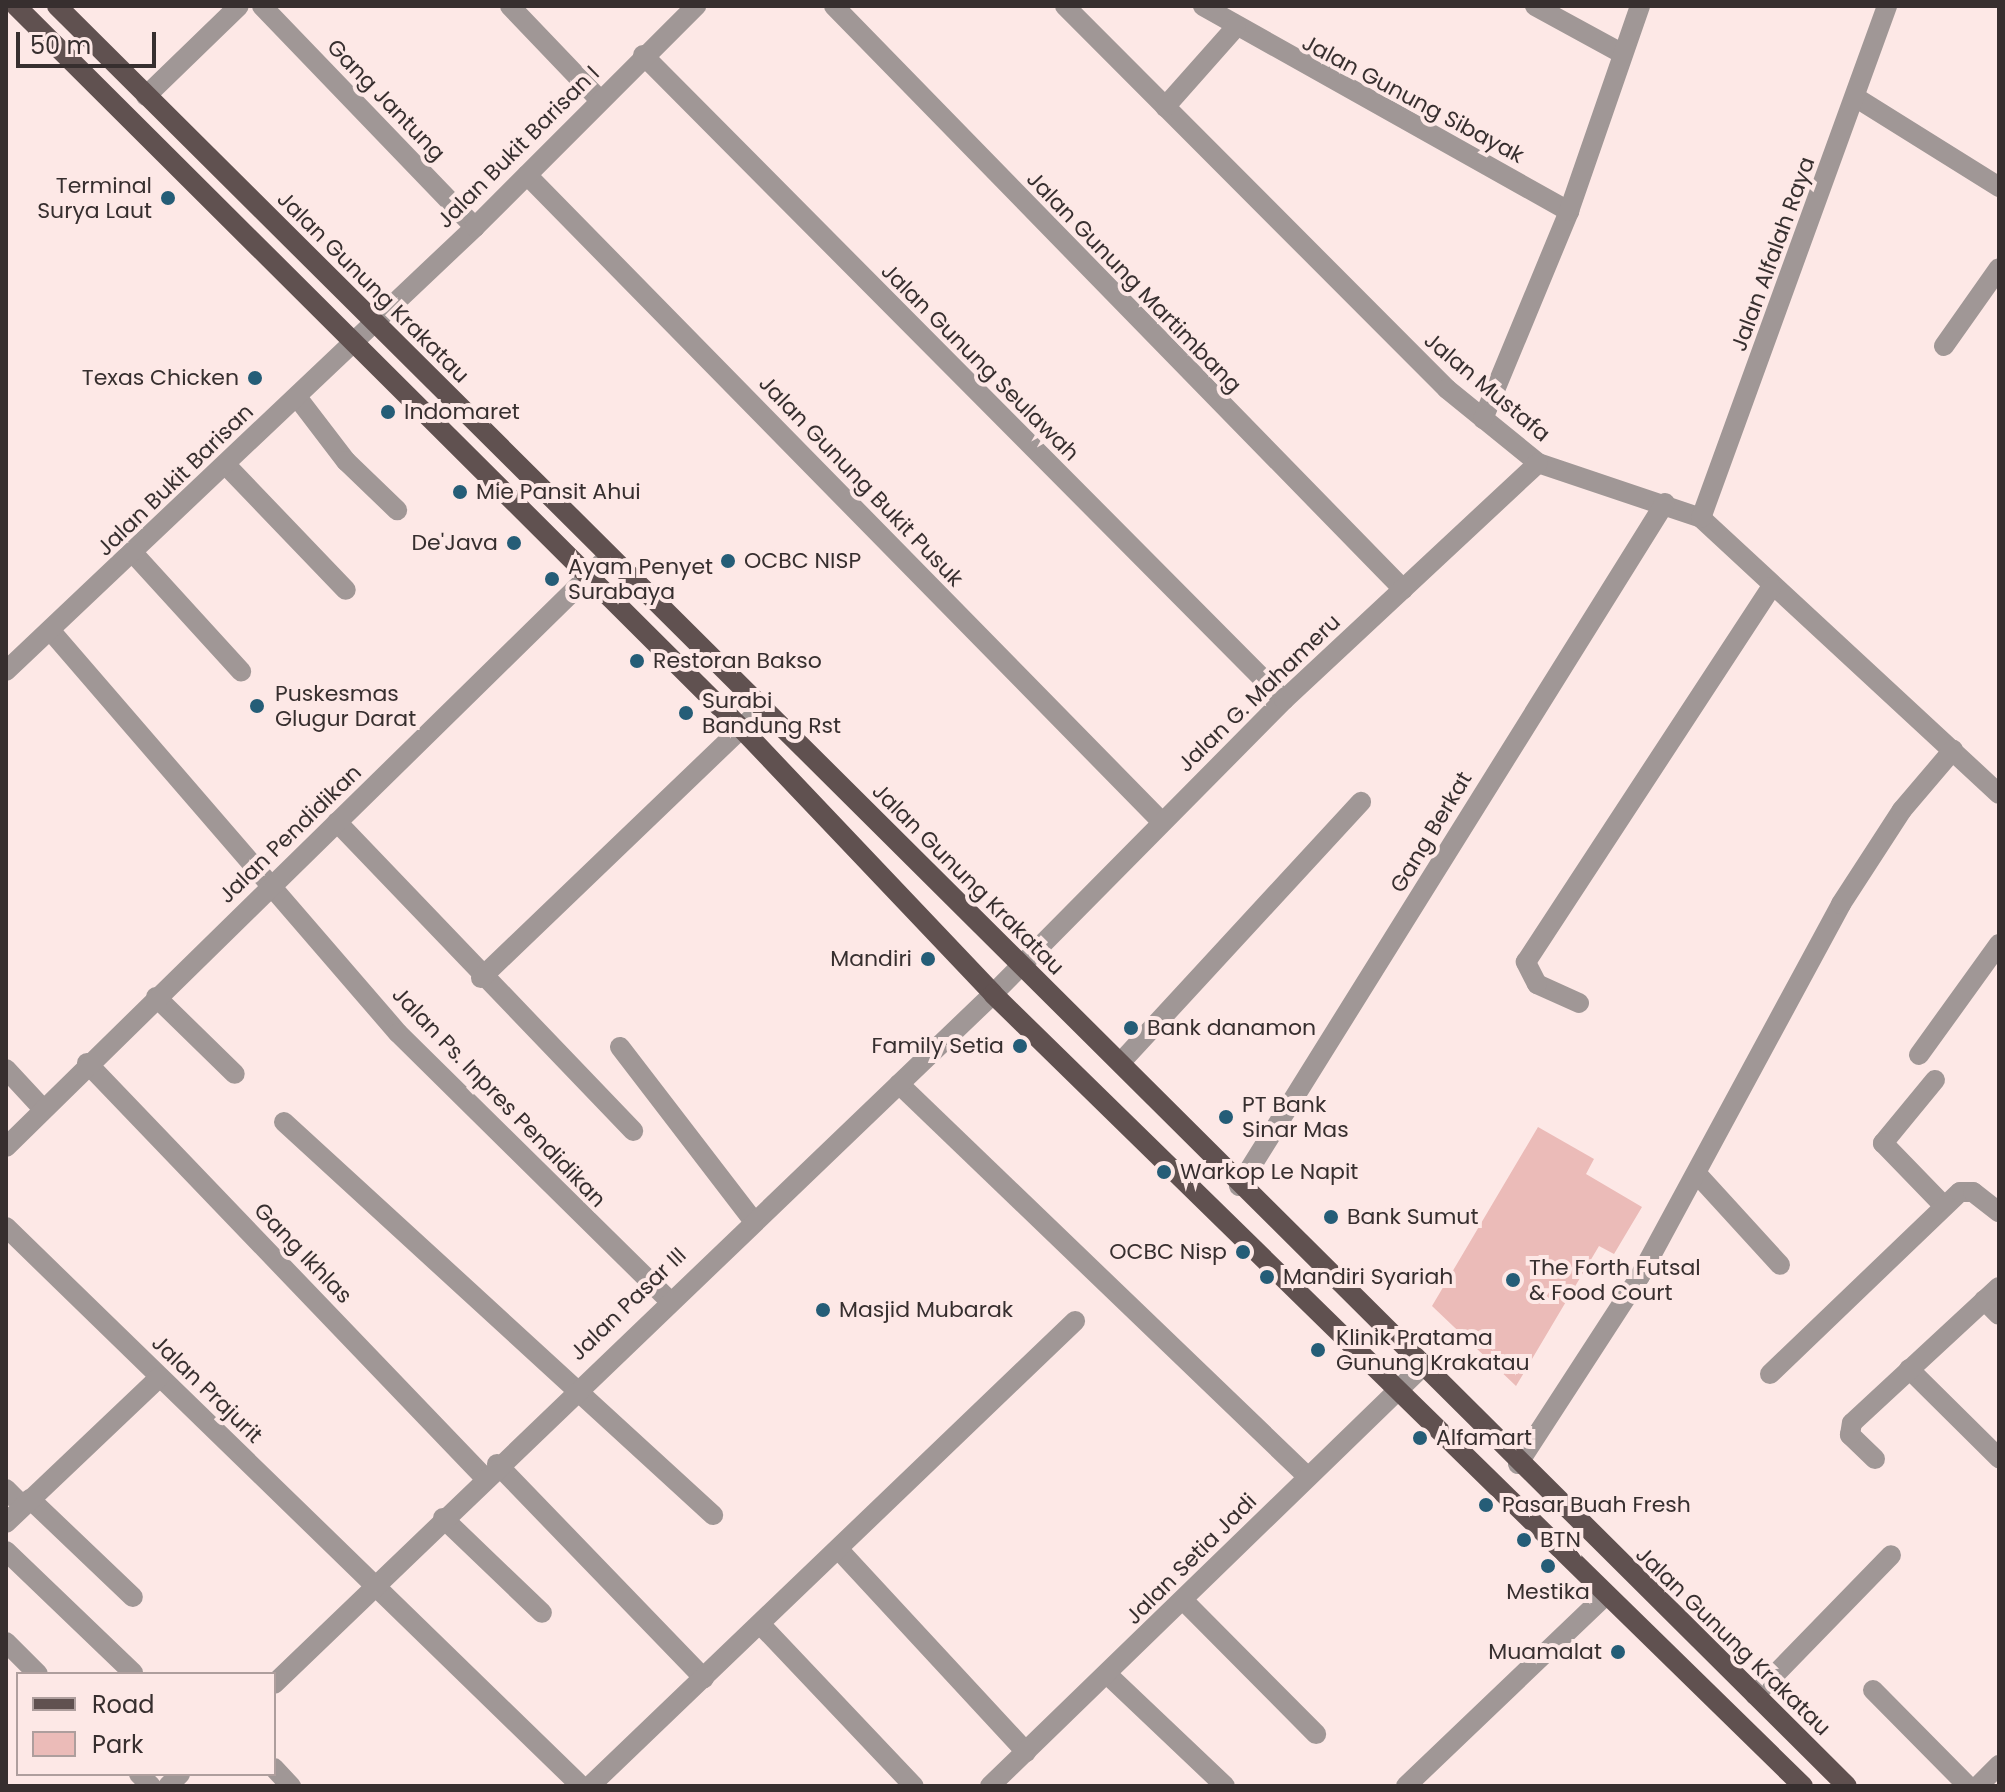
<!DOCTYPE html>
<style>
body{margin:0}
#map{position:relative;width:2005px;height:1792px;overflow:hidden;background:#fde8e6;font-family:Poppins,sans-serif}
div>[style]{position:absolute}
.green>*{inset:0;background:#ebbbb8}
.minor>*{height:20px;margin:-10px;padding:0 10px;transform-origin:10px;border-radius:10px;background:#a09796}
.major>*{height:20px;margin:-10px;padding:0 10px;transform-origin:10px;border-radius:10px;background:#605150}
.dots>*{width:22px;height:22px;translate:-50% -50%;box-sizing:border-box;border:4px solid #fde8e6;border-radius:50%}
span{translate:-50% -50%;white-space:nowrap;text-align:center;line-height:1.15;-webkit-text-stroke:8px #fde8e6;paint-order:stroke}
.street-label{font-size:22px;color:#372f2f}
.poi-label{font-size:22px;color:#372f2f}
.right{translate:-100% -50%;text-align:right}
.left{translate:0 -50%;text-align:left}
.frame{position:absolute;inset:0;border:8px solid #372f2f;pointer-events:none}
.legend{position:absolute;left:16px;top:1672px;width:260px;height:104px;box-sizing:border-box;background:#fde8e6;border:2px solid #ae9e9d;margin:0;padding:10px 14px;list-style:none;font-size:24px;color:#372f2f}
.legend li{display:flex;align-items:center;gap:16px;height:40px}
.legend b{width:40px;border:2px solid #ae9e9d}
.scale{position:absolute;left:16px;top:32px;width:140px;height:36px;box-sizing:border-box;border:4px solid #372f2f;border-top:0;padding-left:10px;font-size:24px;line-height:28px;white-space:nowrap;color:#372f2f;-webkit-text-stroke:6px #fde8e6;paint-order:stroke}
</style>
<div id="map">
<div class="green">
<div style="clip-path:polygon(1538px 1127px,1594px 1159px,1586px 1174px,1642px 1207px,1614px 1254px,1599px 1246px,1516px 1386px,1432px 1306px)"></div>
</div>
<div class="minor">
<div style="left:262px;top:6px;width:307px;rotate:46.1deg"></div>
<div style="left:510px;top:6px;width:129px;rotate:46.3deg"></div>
<div style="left:834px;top:6px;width:815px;rotate:45.7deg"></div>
<div style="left:1065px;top:6px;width:541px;rotate:45.07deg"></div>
<div style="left:1447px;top:389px;width:117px;rotate:39.1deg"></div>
<div style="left:1538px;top:463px;width:172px;rotate:18.6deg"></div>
<div style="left:1701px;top:518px;width:406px;rotate:42.8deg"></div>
<div style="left:1203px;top:6px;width:420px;rotate:29.3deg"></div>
<div style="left:1535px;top:6px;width:100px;rotate:28.6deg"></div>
<div style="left:643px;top:55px;width:909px;rotate:45.18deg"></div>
<div style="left:146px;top:96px;width:129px;rotate:-44.1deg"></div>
<div style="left:1855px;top:97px;width:170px;rotate:32deg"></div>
<div style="left:1165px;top:107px;width:107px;rotate:-48.4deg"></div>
<div style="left:527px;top:175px;width:904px;rotate:45.54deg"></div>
<div style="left:1944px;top:346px;width:95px;rotate:-54.8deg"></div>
<div style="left:297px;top:397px;width:81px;rotate:52.6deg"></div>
<div style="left:346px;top:461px;width:71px;rotate:43.9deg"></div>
<div style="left:1483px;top:419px;width:225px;rotate:-67.5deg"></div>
<div style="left:1569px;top:211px;width:217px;rotate:-70.9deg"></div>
<div style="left:226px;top:465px;width:173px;rotate:46.2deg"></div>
<div style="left:1701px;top:518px;width:545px;rotate:-70.03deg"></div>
<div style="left:134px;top:554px;width:159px;rotate:47.6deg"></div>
<div style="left:50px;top:630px;width:532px;rotate:49.19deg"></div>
<div style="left:398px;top:1033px;width:379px;rotate:44.6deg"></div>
<div style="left:6px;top:671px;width:646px;rotate:-43.43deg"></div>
<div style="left:475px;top:227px;width:313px;rotate:-45deg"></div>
<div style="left:337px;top:822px;width:428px;rotate:46.2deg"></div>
<div style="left:481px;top:978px;width:389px;rotate:-43.8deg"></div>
<div style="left:156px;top:997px;width:110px;rotate:44.3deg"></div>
<div style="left:1579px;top:1003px;width:46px;rotate:-155.7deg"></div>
<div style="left:1537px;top:984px;width:25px;rotate:-117deg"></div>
<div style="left:1526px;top:962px;width:448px;rotate:-56.8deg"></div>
<div style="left:620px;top:1047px;width:217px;rotate:52.5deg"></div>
<div style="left:1919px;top:1055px;width:137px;rotate:-54.2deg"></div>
<div style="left:1121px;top:1062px;width:354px;rotate:-47.3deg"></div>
<div style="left:87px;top:1063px;width:574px;rotate:46.2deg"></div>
<div style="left:6px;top:1069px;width:54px;rotate:47.2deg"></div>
<div style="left:1935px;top:1080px;width:82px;rotate:129.5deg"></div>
<div style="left:1883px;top:1143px;width:86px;rotate:45.9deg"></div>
<div style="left:899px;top:1084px;width:567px;rotate:43.86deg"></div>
<div style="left:284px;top:1122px;width:582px;rotate:42.49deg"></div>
<div style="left:6px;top:1147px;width:843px;rotate:-44.42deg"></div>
<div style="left:1697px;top:1174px;width:123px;rotate:47.6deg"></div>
<div style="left:1239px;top:1186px;width:805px;rotate:-58.05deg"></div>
<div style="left:6px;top:1227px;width:802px;rotate:44.19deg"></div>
<div style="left:1984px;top:1300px;width:21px;rotate:45deg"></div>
<div style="left:1909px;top:1369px;width:127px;rotate:44.7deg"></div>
<div style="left:1770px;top:1374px;width:263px;rotate:-43.8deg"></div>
<div style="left:1960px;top:1192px;width:13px"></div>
<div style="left:1973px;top:1192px;width:33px;rotate:38deg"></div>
<div style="left:1875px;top:1459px;width:35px;rotate:-136deg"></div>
<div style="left:1850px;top:1435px;width:12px;rotate:-81deg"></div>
<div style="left:1852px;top:1423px;width:200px;rotate:-42.8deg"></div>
<div style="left:497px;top:1464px;width:298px;rotate:46deg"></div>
<div style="left:1518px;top:1464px;width:224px;rotate:-57deg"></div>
<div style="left:1640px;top:1276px;width:423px;rotate:-61.6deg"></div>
<div style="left:1841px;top:904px;width:112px;rotate:-57deg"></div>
<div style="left:1902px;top:810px;width:79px;rotate:-49.6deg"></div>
<div style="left:6px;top:1489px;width:24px;rotate:45deg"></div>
<div style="left:30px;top:1499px;width:142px;rotate:43.6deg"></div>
<div style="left:443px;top:1518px;width:137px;rotate:43.8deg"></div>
<div style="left:6px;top:1523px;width:212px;rotate:-43.5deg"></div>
<div style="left:6px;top:1551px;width:176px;rotate:43.8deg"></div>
<div style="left:840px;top:1551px;width:274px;rotate:47.2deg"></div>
<div style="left:1183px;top:1600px;width:189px;rotate:45.2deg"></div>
<div style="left:761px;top:1625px;width:222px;rotate:46.5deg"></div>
<div style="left:6px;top:1642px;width:45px;rotate:45deg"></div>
<div style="left:1108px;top:1675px;width:161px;rotate:43.5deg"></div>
<div style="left:274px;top:1684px;width:997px;rotate:-43.82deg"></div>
<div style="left:993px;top:994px;width:414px;rotate:-45.3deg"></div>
<div style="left:1284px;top:700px;width:347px;rotate:-43deg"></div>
<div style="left:1873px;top:1690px;width:135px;rotate:45.3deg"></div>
<div style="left:1755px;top:1695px;width:195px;rotate:-45.8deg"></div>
<div style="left:274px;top:1768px;width:25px;rotate:47deg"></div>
<div style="left:139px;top:1774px;width:17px;rotate:45deg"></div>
<div style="left:168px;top:1786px;width:17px;rotate:-45deg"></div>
<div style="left:590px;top:1786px;width:672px;rotate:-43.79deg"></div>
<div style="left:990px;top:1786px;width:605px;rotate:-44.13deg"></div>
<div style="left:1406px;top:1786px;width:274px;rotate:-43.7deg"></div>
<div style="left:1978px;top:1786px;width:30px;rotate:-45deg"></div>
</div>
<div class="major">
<div style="left:16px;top:6px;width:1023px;rotate:44.88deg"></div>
<div style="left:741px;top:728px;width:366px;rotate:46.5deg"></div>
<div style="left:993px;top:994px;width:1133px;rotate:44.36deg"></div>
<div style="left:57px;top:6px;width:2524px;rotate:44.84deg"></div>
</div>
<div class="dots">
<div style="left:168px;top:198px;background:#255d77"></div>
<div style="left:255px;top:378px;background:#255d77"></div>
<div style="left:388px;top:412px;background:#255d77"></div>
<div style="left:460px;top:492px;background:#255d77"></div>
<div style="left:514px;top:543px;background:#255d77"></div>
<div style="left:728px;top:561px;background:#255d77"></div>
<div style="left:552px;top:579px;background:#255d77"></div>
<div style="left:637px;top:661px;background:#255d77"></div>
<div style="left:257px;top:706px;background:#255d77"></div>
<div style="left:686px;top:713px;background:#255d77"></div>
<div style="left:928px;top:959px;background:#255d77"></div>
<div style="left:1131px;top:1028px;background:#255d77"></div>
<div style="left:1020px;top:1046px;background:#255d77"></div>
<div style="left:1226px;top:1117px;background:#255d77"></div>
<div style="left:1164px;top:1172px;background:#255d77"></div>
<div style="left:1331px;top:1217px;background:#255d77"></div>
<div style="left:1243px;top:1252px;background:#255d77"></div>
<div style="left:1267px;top:1277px;background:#255d77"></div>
<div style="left:1513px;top:1280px;background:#255d77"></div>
<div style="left:823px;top:1310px;background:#255d77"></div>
<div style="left:1318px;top:1350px;background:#255d77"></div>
<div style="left:1420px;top:1438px;background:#255d77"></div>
<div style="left:1486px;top:1505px;background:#255d77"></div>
<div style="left:1524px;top:1540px;background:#255d77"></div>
<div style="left:1548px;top:1566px;background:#255d77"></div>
<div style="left:1618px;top:1652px;background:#255d77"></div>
</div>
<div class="street-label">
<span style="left:1413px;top:99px;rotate:28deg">Jalan Gunung Sibayak</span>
<span style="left:386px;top:100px;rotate:46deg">Gang Jantung</span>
<span style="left:518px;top:147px;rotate:-45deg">Jalan Bukit Barisan I</span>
<span style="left:1773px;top:254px;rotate:-70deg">Jalan Alfalah Raya</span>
<span style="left:1134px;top:282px;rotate:46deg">Jalan Gunung Martimbang</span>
<span style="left:373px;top:287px;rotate:45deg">Jalan Gunung Krakatau</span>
<span style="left:980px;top:362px;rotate:45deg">Jalan Gunung Seulawah</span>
<span style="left:1487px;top:387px;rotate:40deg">Jalan Mustafa</span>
<span style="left:175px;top:480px;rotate:-44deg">Jalan Bukit Barisan</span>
<span style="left:861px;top:481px;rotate:46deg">Jalan Gunung Bukit Pusuk</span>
<span style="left:1259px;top:693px;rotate:-44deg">Jalan G. Mahameru</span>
<span style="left:1431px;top:832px;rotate:-59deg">Gang Berkat</span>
<span style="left:290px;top:834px;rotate:-44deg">Jalan Pendidikan</span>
<span style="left:968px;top:879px;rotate:45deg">Jalan Gunung Krakatau</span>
<span style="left:499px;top:1097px;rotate:46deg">Jalan Ps. Inpres Pendidikan</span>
<span style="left:303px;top:1253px;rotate:46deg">Gang Ikhlas</span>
<span style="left:628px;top:1304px;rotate:-44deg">Jalan Pasar III</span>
<span style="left:207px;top:1389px;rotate:44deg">Jalan Prajurit</span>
<span style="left:1191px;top:1559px;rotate:-45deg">Jalan Setia Jadi</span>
<span style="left:1733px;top:1641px;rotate:44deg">Jalan Gunung Krakatau</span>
</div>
<div class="poi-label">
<span class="right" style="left:152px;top:198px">Terminal<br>Surya Laut</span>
<span class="right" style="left:239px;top:378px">Texas Chicken</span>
<span class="left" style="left:404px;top:412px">Indomaret</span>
<span class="left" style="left:476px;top:492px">Mie Pansit Ahui</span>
<span class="right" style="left:498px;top:543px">De'Java</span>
<span class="left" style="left:744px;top:561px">OCBC NISP</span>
<span class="left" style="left:568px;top:579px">Ayam Penyet<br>Surabaya</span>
<span class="left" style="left:653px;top:661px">Restoran Bakso</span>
<span class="left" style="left:275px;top:706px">Puskesmas<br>Glugur Darat</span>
<span class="left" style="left:702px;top:713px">Surabi<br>Bandung Rst</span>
<span class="right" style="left:912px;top:959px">Mandiri</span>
<span class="left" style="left:1147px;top:1028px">Bank danamon</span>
<span class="right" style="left:1004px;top:1046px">Family Setia</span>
<span class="left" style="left:1242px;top:1117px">PT Bank<br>Sinar Mas</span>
<span class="left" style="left:1180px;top:1172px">Warkop Le Napit</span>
<span class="left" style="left:1347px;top:1217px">Bank Sumut</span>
<span class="right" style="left:1227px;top:1252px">OCBC Nisp</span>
<span class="left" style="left:1529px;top:1280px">The Forth Futsal<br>&amp; Food Court</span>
<span class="left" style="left:1283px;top:1277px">Mandiri Syariah</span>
<span class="left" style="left:839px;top:1310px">Masjid Mubarak</span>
<span class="left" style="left:1336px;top:1350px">Klinik Pratama<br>Gunung Krakatau</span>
<span class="left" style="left:1436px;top:1438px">Alfamart</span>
<span class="left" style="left:1502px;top:1505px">Pasar Buah Fresh</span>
<span class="left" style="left:1540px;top:1540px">BTN</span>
<span style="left:1548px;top:1592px">Mestika</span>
<span class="right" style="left:1602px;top:1652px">Muamalat</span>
</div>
<div class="frame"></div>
<ul class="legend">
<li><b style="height:10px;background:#605150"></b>Road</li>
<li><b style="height:22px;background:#ebbbb8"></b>Park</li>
</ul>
<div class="scale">50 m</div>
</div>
